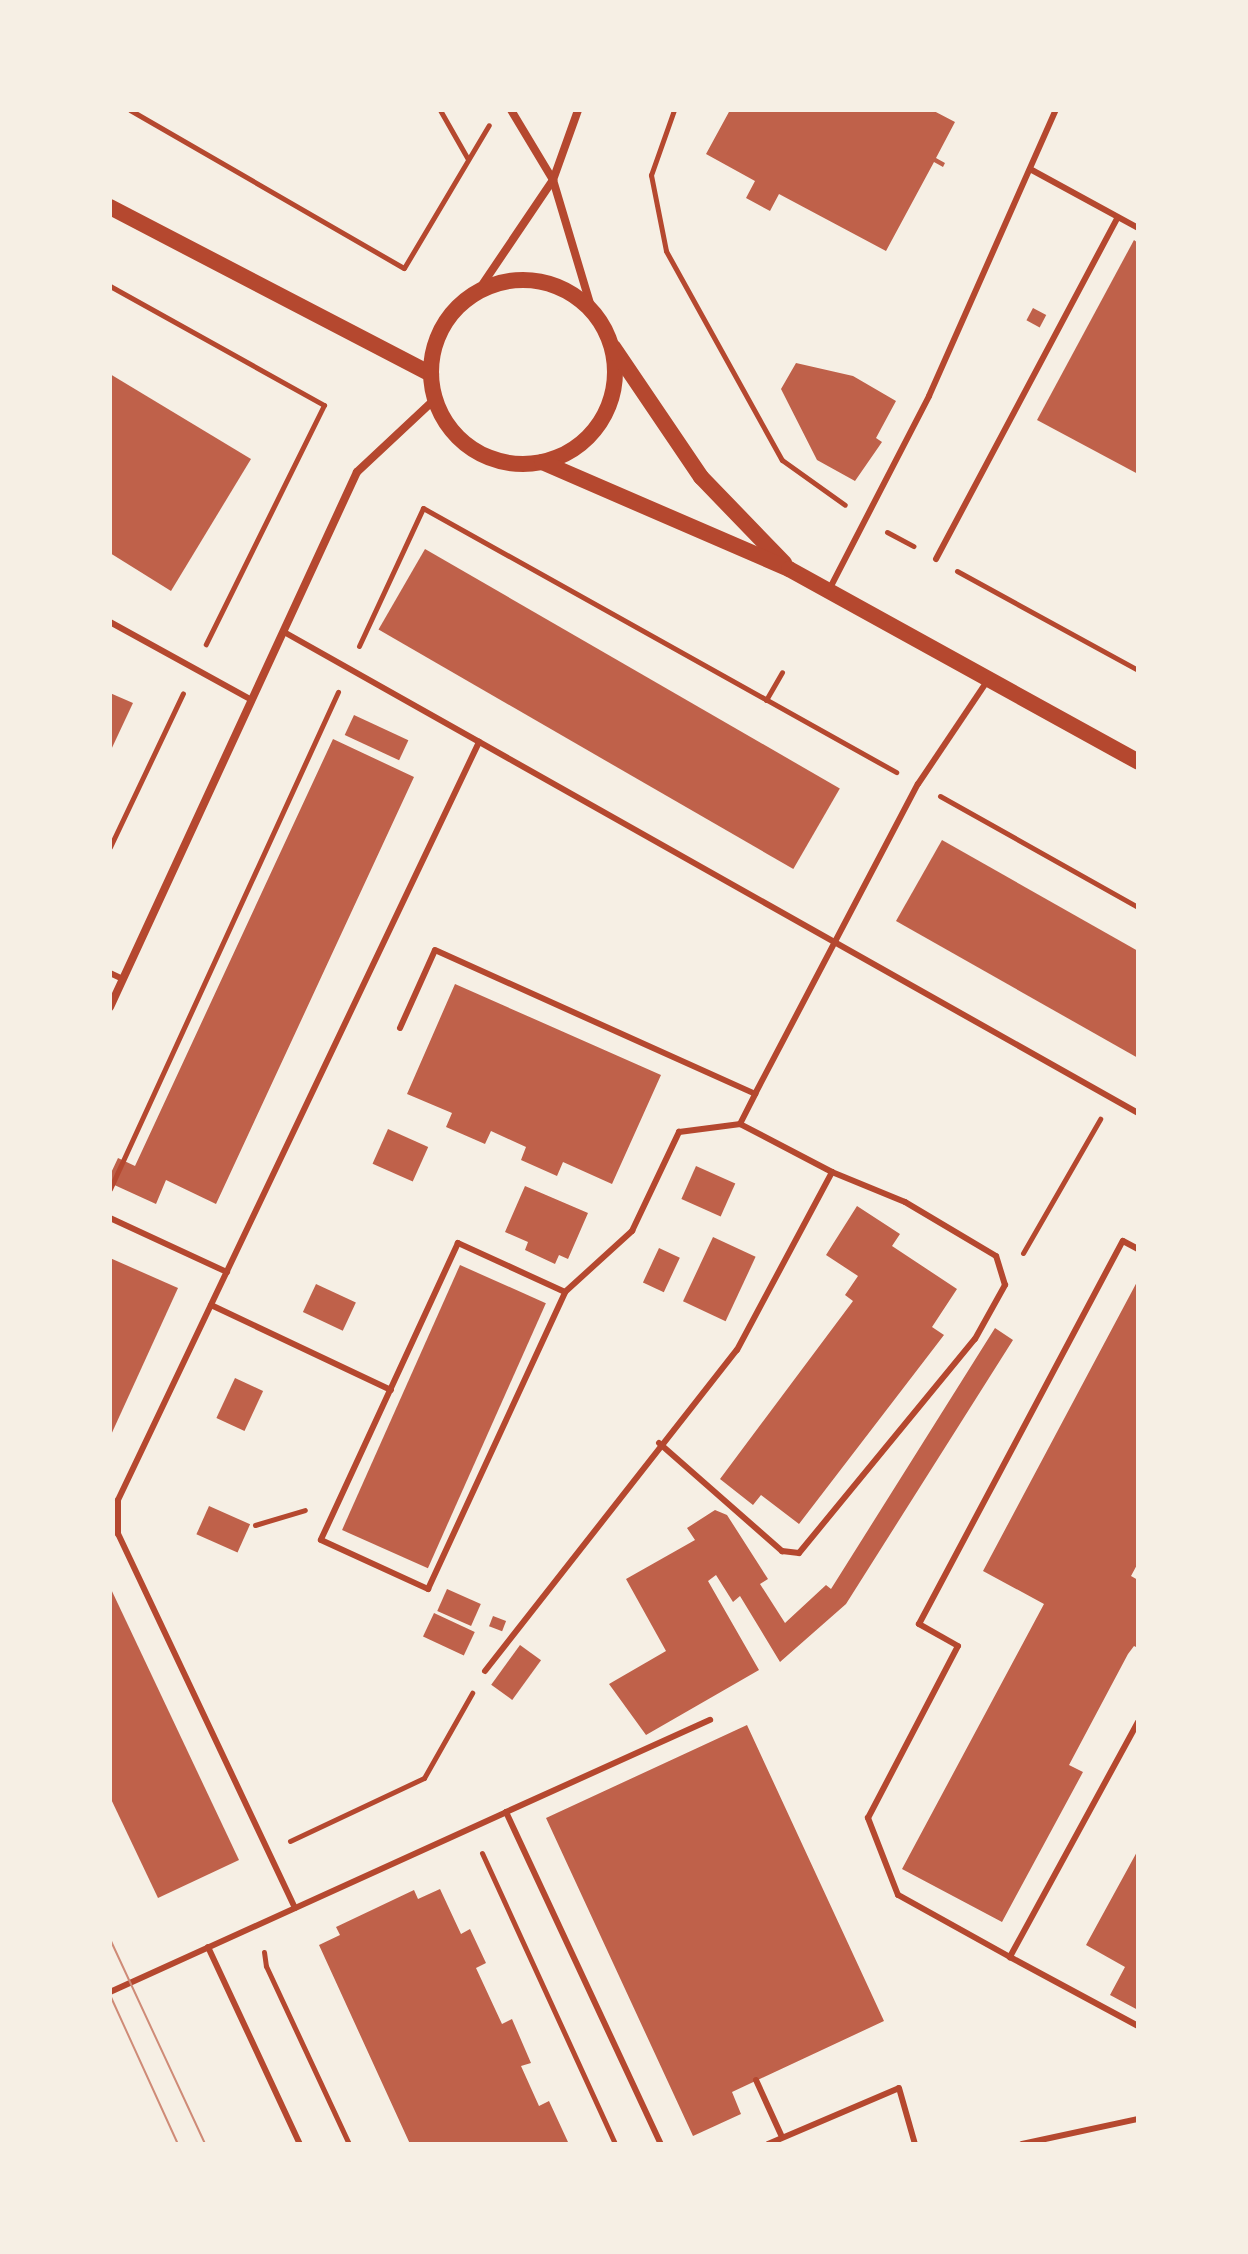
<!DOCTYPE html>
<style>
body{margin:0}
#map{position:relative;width:1248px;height:2254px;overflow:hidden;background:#f6efe4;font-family:"PT Sans",sans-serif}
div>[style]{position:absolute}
.building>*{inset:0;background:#bf614a;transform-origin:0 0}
.path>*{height:5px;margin:-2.5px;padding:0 2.5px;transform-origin:2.5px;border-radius:2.5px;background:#b5482f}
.service>*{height:6px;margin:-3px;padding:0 3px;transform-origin:3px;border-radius:3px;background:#b5482f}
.minor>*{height:8px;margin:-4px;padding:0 4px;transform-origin:4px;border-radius:4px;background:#b5482f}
.secondary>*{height:16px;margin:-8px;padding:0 8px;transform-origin:8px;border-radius:8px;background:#b5482f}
.secondary>.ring{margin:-8px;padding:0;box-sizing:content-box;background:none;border:16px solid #b5482f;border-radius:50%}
.tram>*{height:2px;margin:-1px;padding:0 1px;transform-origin:1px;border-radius:1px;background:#cf8b77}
span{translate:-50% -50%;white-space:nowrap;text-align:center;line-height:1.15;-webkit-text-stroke:6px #f6efe4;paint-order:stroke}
.frame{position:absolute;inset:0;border:112px solid #f6efe4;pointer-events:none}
</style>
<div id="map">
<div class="building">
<div style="clip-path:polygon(730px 110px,932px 110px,955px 122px,936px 158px,945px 163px,943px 167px,934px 162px,886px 251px,779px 194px,770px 211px,746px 198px,755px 181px,706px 154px)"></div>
<div style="clip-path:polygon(1134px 240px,1138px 243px,1138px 474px,1037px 420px)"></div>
<div style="left:1033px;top:308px;width:15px;height:14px;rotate:28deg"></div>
<div style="clip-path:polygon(796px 363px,853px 376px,896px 401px,876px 438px,882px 442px,855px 481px,817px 460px,781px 389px)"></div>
<div style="clip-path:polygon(110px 374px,251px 459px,171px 591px,110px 553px)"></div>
<div style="left:425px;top:549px;width:479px;height:93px;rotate:30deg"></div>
<div style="clip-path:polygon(110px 693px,133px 703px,110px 752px)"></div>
<div style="left:354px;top:715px;width:60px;height:22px;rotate:25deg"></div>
<div style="clip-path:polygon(333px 739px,414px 777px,216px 1204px,166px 1180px,156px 1204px,110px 1183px,110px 1175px,118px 1158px,135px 1166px)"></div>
<div style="clip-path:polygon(942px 840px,1138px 951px,1138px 1058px,896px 921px)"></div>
<div style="clip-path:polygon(455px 984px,661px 1075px,612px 1184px,563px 1162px,557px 1176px,521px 1160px,526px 1147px,491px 1131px,485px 1144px,446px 1127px,452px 1113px,407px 1094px)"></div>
<div style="left:388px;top:1129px;width:44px;height:38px;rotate:24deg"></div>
<div style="left:696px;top:1166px;width:43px;height:36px;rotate:24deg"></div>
<div style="clip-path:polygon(525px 1186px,588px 1213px,568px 1259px,559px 1255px,555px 1264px,525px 1250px,528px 1242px,505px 1232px)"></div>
<div style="clip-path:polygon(857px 1206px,900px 1234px,892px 1246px,957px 1289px,932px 1327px,944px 1335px,799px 1524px,761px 1495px,753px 1505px,720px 1479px,853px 1301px,845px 1295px,858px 1276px,826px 1255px)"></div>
<div style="left:713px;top:1237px;width:47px;height:71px;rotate:25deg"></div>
<div style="left:659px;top:1248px;width:23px;height:38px;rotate:25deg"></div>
<div style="clip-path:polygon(110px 1258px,178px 1288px,110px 1437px)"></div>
<div style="left:460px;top:1265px;width:94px;height:290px;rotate:24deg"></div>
<div style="clip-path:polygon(1138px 1280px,1138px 1563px,1131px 1576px,1138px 1580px,1138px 1648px,1134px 1646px,1128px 1654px,1069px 1765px,1083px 1772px,1002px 1922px,902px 1869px,1044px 1604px,983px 1571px)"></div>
<div style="left:316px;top:1284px;width:44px;height:31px;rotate:25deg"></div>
<div style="clip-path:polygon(995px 1328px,1013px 1340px,846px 1604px,780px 1662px,740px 1596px,733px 1602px,716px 1575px,708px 1581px,759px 1670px,646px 1735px,609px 1684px,666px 1651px,626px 1579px,695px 1540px,687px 1528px,715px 1510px,727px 1515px,768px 1579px,760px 1584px,785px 1623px,826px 1585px,831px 1589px)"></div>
<div style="left:235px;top:1378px;width:31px;height:44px;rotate:25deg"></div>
<div style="left:209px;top:1506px;width:45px;height:31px;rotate:24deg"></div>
<div style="clip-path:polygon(110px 1587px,239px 1860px,158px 1898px,110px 1797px)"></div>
<div style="left:447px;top:1589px;width:37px;height:24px;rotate:24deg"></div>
<div style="left:434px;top:1613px;width:45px;height:26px;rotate:25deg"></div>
<div style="left:493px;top:1616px;width:14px;height:11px;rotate:21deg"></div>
<div style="left:520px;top:1645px;width:26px;height:49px;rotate:36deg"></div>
<div style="clip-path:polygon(747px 1725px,884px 2021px,732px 2092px,741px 2114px,693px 2136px,546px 1818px)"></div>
<div style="clip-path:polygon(1138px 1850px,1138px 2010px,1110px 1995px,1125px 1967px,1086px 1945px)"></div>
<div style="clip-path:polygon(440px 1889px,461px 1934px,470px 1929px,486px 1963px,476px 1968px,502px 2024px,512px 2019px,531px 2063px,521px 2066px,539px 2106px,549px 2101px,568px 2142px,410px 2144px,319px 1945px,340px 1935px,336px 1927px,414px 1890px,418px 1899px)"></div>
</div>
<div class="path">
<div style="left:130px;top:110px;width:316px;rotate:30deg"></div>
<div style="left:404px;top:268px;width:166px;rotate:-59.3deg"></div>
<div style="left:440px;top:110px;width:56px;rotate:60.3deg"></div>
<div style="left:674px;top:110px;width:69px;rotate:109.5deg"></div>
<div style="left:651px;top:175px;width:77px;rotate:78.8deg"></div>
<div style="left:666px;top:251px;width:239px;rotate:61deg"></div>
<div style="left:782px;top:460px;width:77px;rotate:35.5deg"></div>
<div style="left:110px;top:286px;width:245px;rotate:29.1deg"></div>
<div style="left:324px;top:405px;width:267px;rotate:116.3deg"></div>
<div style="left:887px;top:532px;width:30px;rotate:28deg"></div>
<div style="left:957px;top:571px;width:206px;rotate:28.7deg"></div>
<div style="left:359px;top:646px;width:152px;rotate:-65.1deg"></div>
<div style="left:423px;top:508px;width:542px;rotate:29.17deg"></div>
<div style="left:766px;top:700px;width:32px;rotate:-60deg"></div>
<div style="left:940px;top:796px;width:227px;rotate:29.3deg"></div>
<div style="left:110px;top:847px;width:170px;rotate:-64.6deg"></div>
<div style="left:110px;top:1189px;width:547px;rotate:-65.36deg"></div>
<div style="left:1023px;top:1253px;width:155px;rotate:-60.1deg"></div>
<div style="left:255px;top:1525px;width:52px;rotate:-16.7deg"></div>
<div style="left:290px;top:1841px;width:148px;rotate:-25.2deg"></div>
<div style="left:424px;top:1778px;width:98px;rotate:-60.5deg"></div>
<div style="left:482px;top:1853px;width:320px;rotate:65.4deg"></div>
<div style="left:264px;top:1952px;width:14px;rotate:82deg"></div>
<div style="left:266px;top:1966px;width:196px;rotate:65deg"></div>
</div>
<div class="service">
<div style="left:1030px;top:169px;width:123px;rotate:28.6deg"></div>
<div style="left:936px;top:559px;width:387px;rotate:-62deg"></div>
<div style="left:830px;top:588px;width:216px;rotate:-62.7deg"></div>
<div style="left:929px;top:396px;width:313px;rotate:-66.1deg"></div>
<div style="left:110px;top:622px;width:162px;rotate:28.8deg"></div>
<div style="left:284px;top:632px;width:980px;rotate:29.39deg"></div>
<div style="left:110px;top:973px;width:14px;rotate:25deg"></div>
<div style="left:400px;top:1028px;width:85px;rotate:-65.8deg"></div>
<div style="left:435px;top:950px;width:351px;rotate:24.2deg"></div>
<div style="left:755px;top:1094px;width:350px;rotate:-62.3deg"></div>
<div style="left:918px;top:784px;width:125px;rotate:-56.1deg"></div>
<div style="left:110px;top:1218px;width:129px;rotate:24.8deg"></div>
<div style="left:565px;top:1292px;width:118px;rotate:-155.4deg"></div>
<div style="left:458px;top:1243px;width:327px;rotate:114.8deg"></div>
<div style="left:321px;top:1540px;width:118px;rotate:24.6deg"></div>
<div style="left:428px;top:1589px;width:327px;rotate:-65.2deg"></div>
<div style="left:565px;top:1292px;width:91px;rotate:-42.3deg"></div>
<div style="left:632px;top:1231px;width:110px;rotate:-64.6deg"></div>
<div style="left:679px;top:1132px;width:62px;rotate:-7.5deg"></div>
<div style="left:740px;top:1124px;width:34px;rotate:-63deg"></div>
<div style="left:211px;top:1305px;width:199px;rotate:25.3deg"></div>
<div style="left:659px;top:1443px;width:164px;rotate:41.3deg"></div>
<div style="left:782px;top:1551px;width:17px;rotate:7deg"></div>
<div style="left:799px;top:1553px;width:277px;rotate:-50.6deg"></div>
<div style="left:975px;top:1339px;width:62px;rotate:-60.9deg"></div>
<div style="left:1005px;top:1285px;width:30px;rotate:-107deg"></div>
<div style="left:996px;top:1256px;width:106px;rotate:-149.3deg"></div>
<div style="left:905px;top:1202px;width:79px;rotate:-157.7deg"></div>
<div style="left:832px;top:1172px;width:104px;rotate:-152.4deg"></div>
<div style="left:485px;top:1671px;width:408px;rotate:-51.9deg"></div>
<div style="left:737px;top:1350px;width:202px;rotate:-61.9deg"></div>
<div style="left:1138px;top:1722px;width:268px;rotate:118.6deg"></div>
<div style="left:1010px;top:1957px;width:145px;rotate:28.3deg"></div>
<div style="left:506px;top:1812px;width:224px;rotate:-24.3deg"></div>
<div style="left:295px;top:1908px;width:414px;rotate:-115.3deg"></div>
<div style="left:118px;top:1534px;width:34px;rotate:-90deg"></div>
<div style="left:118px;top:1500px;width:840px;rotate:-64.53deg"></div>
<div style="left:208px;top:1947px;width:217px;rotate:65deg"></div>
<div style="left:1010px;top:1957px;width:128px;rotate:-151deg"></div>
<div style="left:898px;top:1895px;width:83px;rotate:-111.3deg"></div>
<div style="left:868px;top:1818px;width:194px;rotate:-62.4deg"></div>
<div style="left:958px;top:1646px;width:45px;rotate:-150.6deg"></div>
<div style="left:919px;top:1624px;width:434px;rotate:-62deg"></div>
<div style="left:1123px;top:1241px;width:17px;rotate:28deg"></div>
<div style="left:110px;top:1992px;width:435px;rotate:-24.4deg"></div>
<div style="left:506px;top:1812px;width:366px;rotate:65deg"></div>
<div style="left:756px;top:2080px;width:63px;rotate:65.5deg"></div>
<div style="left:768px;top:2144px;width:142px;rotate:-23.1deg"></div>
<div style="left:899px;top:2088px;width:58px;rotate:74.1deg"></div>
<div style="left:1022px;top:2144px;width:119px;rotate:-12.2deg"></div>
</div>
<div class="minor">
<div style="left:511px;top:110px;width:82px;rotate:59deg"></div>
<div style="left:553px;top:180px;width:136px;rotate:73.3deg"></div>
<div style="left:478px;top:291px;width:134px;rotate:-56deg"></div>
<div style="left:553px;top:180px;width:74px;rotate:-70.3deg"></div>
<div style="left:110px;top:1007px;width:589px;rotate:-65.22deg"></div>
<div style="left:357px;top:472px;width:105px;rotate:-43.1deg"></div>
</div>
<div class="secondary">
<div style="left:110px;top:207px;width:362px;rotate:27.5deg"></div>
<div class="ring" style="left:431px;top:280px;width:168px;height:168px"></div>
<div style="left:613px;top:347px;width:157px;rotate:55.9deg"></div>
<div style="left:701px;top:477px;width:120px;rotate:46deg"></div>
<div style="left:542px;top:462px;width:269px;rotate:23.4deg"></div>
<div style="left:789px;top:569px;width:399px;rotate:28.9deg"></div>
</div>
<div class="tram">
<div style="left:110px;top:1939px;width:226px;rotate:65.1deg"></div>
<div style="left:110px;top:1995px;width:164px;rotate:65.5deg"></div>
</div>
<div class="frame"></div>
</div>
